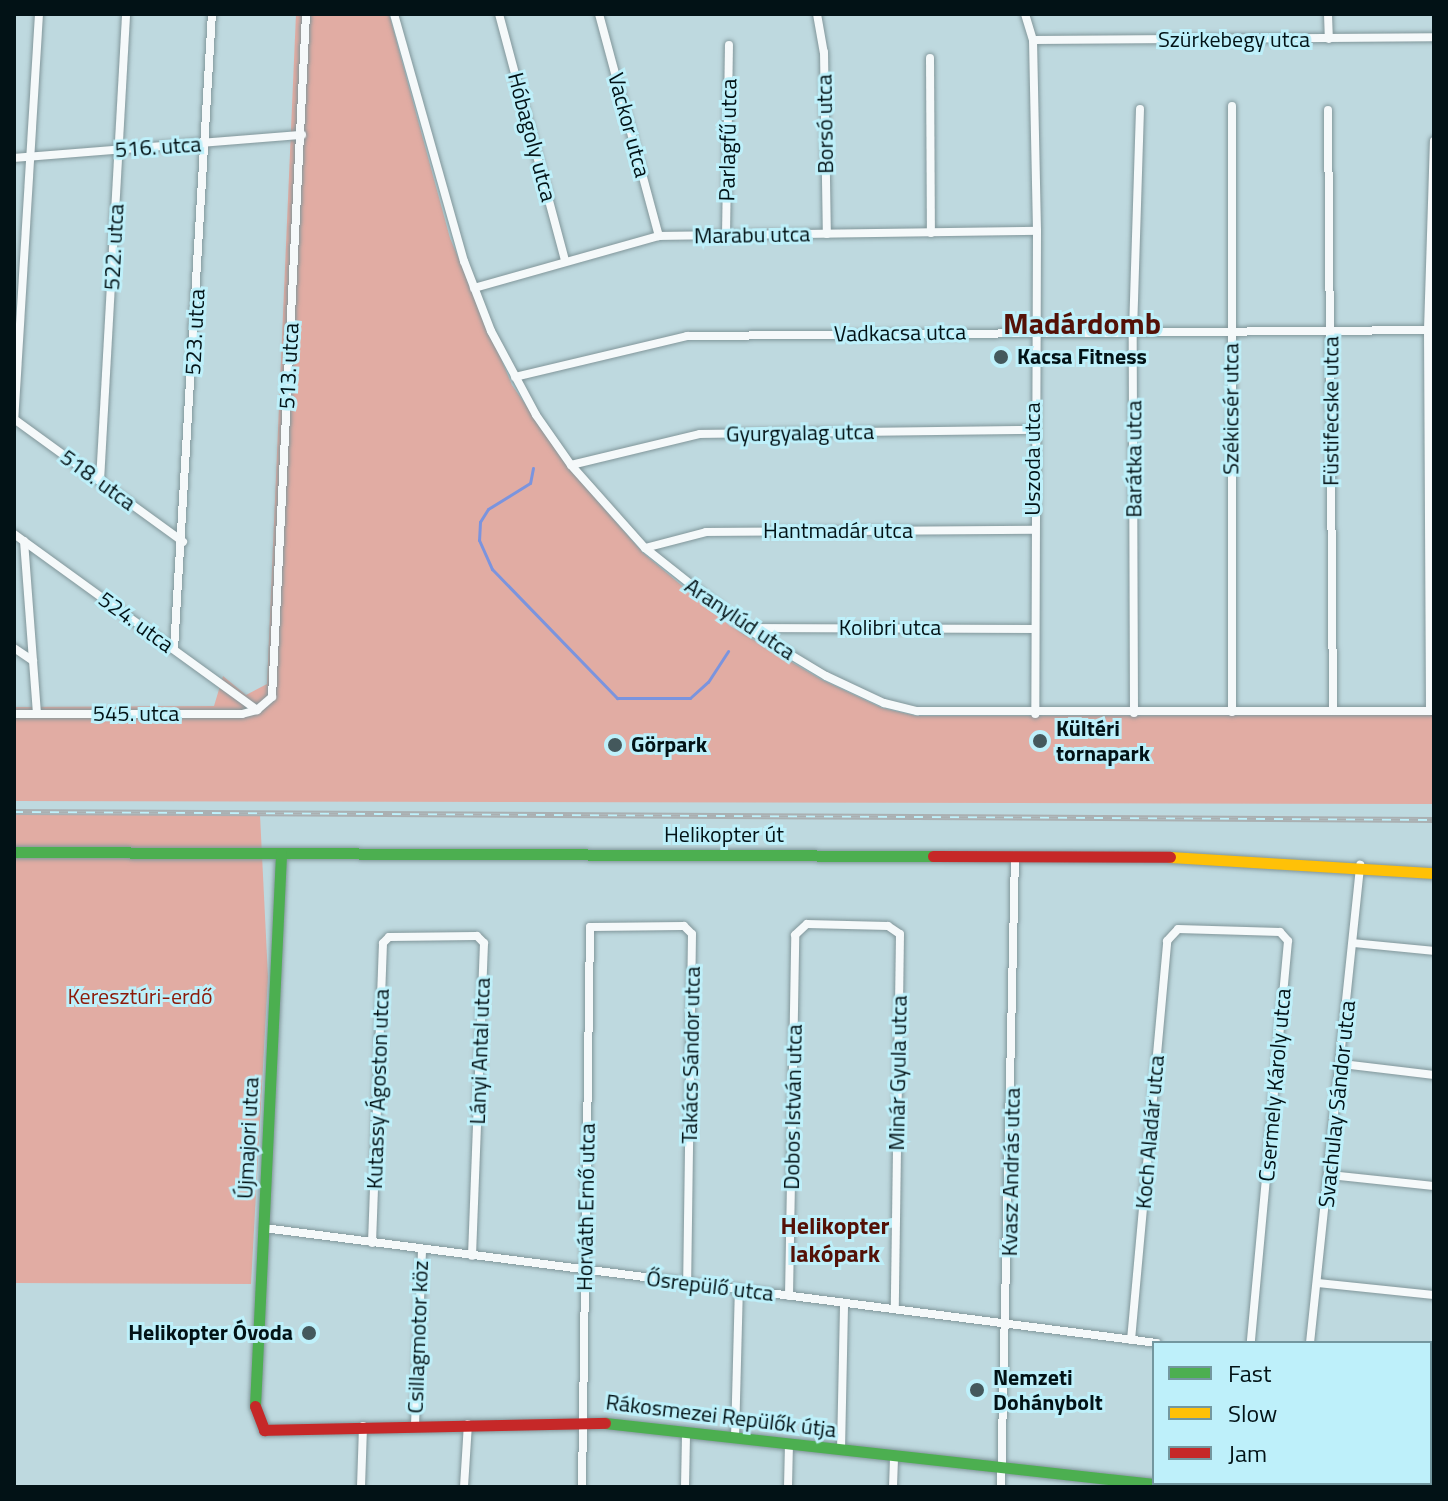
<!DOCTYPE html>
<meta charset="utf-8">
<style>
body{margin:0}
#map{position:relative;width:1448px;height:1501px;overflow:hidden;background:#bed9df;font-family:"Titillium Web",sans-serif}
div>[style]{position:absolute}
.green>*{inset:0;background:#e1aca3}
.stream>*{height:3px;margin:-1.5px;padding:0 1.5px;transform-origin:1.5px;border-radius:1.5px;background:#7b94de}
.roads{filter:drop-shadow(0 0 2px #81969a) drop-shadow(0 0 2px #81969a)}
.street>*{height:8px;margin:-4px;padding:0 4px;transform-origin:4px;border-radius:4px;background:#f5f9fa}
.fast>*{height:11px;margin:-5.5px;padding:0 5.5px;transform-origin:5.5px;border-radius:5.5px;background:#4caf50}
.slow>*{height:11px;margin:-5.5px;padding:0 5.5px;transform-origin:5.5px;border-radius:5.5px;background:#ffc107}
.jam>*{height:11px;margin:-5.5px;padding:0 5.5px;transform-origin:5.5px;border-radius:5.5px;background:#c62828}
.rail>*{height:6px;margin-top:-3px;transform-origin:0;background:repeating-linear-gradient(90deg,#bef0fa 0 9px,#aab0b2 0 18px);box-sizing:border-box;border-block:2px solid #aab0b2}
.dots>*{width:22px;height:22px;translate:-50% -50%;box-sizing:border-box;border:4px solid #bef0fa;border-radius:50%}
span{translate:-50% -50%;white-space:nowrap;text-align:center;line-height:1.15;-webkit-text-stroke:6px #bef0fa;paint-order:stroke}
.street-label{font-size:22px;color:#021216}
.poi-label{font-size:22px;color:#021216;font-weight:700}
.left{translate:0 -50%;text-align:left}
.right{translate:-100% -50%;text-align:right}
.park-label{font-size:22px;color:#8d1a09}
.neighbourhood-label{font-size:24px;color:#541107;font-weight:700}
.district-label{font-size:30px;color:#541107;font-weight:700}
.frame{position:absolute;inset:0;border:16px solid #021216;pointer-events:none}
.legend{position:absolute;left:1152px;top:1341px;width:280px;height:144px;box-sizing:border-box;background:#bef0fa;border:2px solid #73979f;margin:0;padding:10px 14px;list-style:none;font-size:24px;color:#021216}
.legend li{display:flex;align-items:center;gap:16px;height:40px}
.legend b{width:40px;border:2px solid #73979f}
</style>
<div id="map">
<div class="green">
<div style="clip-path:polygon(296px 14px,389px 14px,450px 238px,512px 385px,572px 472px,643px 553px,730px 626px,822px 680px,882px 708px,916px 716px,1434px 715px,1434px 804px,14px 801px,14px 707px,214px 706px,223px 676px,246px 695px,267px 684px)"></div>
<div style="clip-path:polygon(14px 814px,260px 815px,268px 977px,251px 1284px,14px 1283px)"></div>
<div style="clip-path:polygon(1302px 1483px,1409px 1483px,1301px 1487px)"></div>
</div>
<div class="stream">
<div style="left:533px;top:468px;width:15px;rotate:101deg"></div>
<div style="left:530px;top:483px;width:49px;rotate:148.2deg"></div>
<div style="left:488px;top:509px;width:15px;rotate:122deg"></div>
<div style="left:480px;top:522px;width:18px;rotate:93deg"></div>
<div style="left:479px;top:540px;width:32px;rotate:66deg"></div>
<div style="left:492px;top:569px;width:180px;rotate:45.9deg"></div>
<div style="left:617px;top:698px;width:73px"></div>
<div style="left:690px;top:698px;width:24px;rotate:-42deg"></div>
<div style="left:708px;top:682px;width:37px;rotate:-57deg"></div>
</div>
<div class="roads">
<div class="street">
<div style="left:39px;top:14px;width:406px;rotate:93.5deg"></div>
<div style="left:14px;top:419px;width:209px;rotate:36deg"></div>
<div style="left:394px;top:14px;width:257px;rotate:74.2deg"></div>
<div style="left:464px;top:261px;width:75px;rotate:68.9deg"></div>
<div style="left:491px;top:331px;width:95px;rotate:61.8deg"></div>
<div style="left:536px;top:415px;width:61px;rotate:55deg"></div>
<div style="left:571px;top:465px;width:111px;rotate:48.3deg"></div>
<div style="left:645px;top:548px;width:129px;rotate:38.4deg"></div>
<div style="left:746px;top:628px;width:93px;rotate:31deg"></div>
<div style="left:826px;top:676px;width:64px;rotate:25deg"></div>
<div style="left:884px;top:703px;width:34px;rotate:14deg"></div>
<div style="left:917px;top:711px;width:517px"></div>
<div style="left:499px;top:14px;width:256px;rotate:75deg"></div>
<div style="left:599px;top:14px;width:230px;rotate:74.9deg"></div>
<div style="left:817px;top:14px;width:39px;rotate:80deg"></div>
<div style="left:824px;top:52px;width:182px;rotate:89.1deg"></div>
<div style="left:1025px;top:14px;width:27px;rotate:73deg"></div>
<div style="left:1033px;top:40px;width:191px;rotate:88.8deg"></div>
<div style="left:1037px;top:231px;width:483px;rotate:90.2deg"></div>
<div style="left:1328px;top:14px;width:25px;rotate:88deg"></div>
<div style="left:1033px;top:40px;width:401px;rotate:-0.4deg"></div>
<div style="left:930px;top:58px;width:175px;rotate:89.7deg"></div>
<div style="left:1232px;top:106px;width:606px;rotate:90deg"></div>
<div style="left:1328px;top:110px;width:601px;rotate:89.52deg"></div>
<div style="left:14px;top:158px;width:289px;rotate:-4.6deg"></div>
<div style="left:726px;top:235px;width:190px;rotate:-89.1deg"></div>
<div style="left:474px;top:288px;width:192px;rotate:-15.7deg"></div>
<div style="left:659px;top:236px;width:378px;rotate:-0.8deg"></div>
<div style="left:515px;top:377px;width:177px;rotate:-13.4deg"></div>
<div style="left:687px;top:336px;width:747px;rotate:-0.46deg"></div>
<div style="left:571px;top:465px;width:133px;rotate:-13.5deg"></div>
<div style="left:700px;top:434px;width:334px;rotate:-0.7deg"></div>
<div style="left:100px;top:481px;width:468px;rotate:-86.8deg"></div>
<div style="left:14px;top:534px;width:300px;rotate:35.9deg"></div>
<div style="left:24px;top:541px;width:173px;rotate:85.7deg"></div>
<div style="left:645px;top:548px;width:63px;rotate:-14.7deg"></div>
<div style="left:706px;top:532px;width:327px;rotate:-0.4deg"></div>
<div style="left:746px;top:628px;width:288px;rotate:0.2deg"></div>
<div style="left:14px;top:648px;width:23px;rotate:34deg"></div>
<div style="left:174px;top:649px;width:636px;rotate:-86.58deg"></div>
<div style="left:1430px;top:711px;width:381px;rotate:-90.3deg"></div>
<div style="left:1428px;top:330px;width:189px;rotate:-88.2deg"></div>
<div style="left:1134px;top:713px;width:381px;rotate:-90.2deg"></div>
<div style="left:1133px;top:332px;width:223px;rotate:-88.2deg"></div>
<div style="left:14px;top:714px;width:228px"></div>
<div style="left:242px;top:714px;width:16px;rotate:-15deg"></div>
<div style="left:257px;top:710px;width:20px;rotate:-41deg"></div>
<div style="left:272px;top:697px;width:684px;rotate:-87.15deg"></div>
<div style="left:1353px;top:943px;width:81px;rotate:5.6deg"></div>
<div style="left:1342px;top:1064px;width:93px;rotate:6.8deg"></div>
<div style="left:1329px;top:1175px;width:106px;rotate:6deg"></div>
<div style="left:264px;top:1228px;width:900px;rotate:7.34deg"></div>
<div style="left:372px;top:1243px;width:300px;rotate:-87.9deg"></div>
<div style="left:383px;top:943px;width:8px;rotate:-45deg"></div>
<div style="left:389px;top:937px;width:88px;rotate:-0.7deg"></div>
<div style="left:477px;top:936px;width:10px;rotate:45deg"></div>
<div style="left:484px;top:943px;width:313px;rotate:92.2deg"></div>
<div style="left:1317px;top:1283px;width:118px;rotate:5.9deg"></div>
<div style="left:789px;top:1296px;width:361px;rotate:-89deg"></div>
<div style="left:795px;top:935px;width:16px;rotate:-43deg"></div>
<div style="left:807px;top:924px;width:81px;rotate:1.4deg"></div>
<div style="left:888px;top:926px;width:14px;rotate:34deg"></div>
<div style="left:900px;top:934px;width:375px;rotate:90.8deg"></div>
<div style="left:1131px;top:1340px;width:401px;rotate:-84.8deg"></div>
<div style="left:1167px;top:941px;width:16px;rotate:-47deg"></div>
<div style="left:1178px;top:929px;width:102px;rotate:1.7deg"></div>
<div style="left:1280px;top:932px;width:12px;rotate:48deg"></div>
<div style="left:1288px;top:941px;width:404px;rotate:95.3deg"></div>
<div style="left:1310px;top:1343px;width:481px;rotate:-84deg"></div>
<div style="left:1430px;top:1403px;width:4px;rotate:14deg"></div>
<div style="left:415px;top:1425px;width:176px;rotate:-87.7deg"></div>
<div style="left:735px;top:1438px;width:148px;rotate:-88.5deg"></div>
<div style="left:841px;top:1450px;width:146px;rotate:-88.8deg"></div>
<div style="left:361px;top:1487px;width:61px;rotate:-88.1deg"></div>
<div style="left:464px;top:1487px;width:63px;rotate:-86.4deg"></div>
<div style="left:582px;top:1487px;width:560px;rotate:-89.18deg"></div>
<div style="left:590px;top:927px;width:94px;rotate:-0.6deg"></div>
<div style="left:684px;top:926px;width:11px;rotate:45deg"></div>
<div style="left:692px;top:934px;width:348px;rotate:90.8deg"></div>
<div style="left:685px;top:1487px;width:54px;rotate:-88.9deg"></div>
<div style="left:788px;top:1487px;width:43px;rotate:-88.7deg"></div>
<div style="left:893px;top:1487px;width:31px;rotate:-88deg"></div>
<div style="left:1001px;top:1487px;width:631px;rotate:-88.73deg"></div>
<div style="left:1292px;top:1487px;width:4px;rotate:-76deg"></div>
</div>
<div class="fast">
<div style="left:14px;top:852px;width:919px;rotate:0.25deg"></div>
<div style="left:255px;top:1406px;width:553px;rotate:-87.3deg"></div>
<div style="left:605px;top:1423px;width:580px;rotate:6.34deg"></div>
</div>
<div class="slow">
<div style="left:1170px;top:857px;width:264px;rotate:3.5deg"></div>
</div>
<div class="jam">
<div style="left:933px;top:856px;width:237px;rotate:0.2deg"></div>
<div style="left:255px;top:1406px;width:26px;rotate:69deg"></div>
<div style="left:264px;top:1430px;width:341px;rotate:-1.2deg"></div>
</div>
</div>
<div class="rail">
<div style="left:14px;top:812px;width:1420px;rotate:0.32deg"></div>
</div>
<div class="dots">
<div style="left:1001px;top:357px;background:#44585c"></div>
<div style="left:1040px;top:741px;background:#44585c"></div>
<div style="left:615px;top:745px;background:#44585c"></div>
<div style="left:309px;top:1333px;background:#44585c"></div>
<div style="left:977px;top:1390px;background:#44585c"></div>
</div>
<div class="street-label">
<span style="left:1234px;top:40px">Szürkebegy utca</span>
<span style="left:825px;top:124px;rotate:-91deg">Borsó utca</span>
<span style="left:629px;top:125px;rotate:75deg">Vackor utca</span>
<span style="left:532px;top:137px;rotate:75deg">Hóbagoly utca</span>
<span style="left:728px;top:140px;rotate:-89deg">Parlagfű utca</span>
<span style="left:158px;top:147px;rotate:-4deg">516. utca</span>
<span style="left:752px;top:235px;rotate:-1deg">Marabu utca</span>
<span style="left:114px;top:247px;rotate:-87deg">522. utca</span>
<span style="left:195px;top:332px;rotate:-87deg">523. utca</span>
<span style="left:900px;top:333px;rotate:-1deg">Vadkacsa utca</span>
<span style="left:289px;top:366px;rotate:-87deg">513. utca</span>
<span style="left:1231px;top:409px;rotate:-90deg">Székicsér utca</span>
<span style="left:1331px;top:411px;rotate:-90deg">Füstifecske utca</span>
<span style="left:800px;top:433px;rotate:-1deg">Gyurgyalag utca</span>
<span style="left:1033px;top:459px;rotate:-90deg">Uszoda utca</span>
<span style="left:1134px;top:459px;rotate:-90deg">Barátka utca</span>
<span style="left:98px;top:480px;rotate:36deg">518. utca</span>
<span style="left:838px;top:531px">Hantmadár utca</span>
<span style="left:740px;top:619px;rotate:34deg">Aranylúd utca</span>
<span style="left:136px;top:622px;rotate:36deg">524. utca</span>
<span style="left:890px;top:628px">Kolibri utca</span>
<span style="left:136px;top:714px">545. utca</span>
<span style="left:724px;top:835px">Helikopter út</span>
<span style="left:480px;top:1051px;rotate:-88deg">Lányi Antal utca</span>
<span style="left:691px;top:1055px;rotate:-89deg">Takács Sándor utca</span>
<span style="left:898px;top:1073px;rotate:-89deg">Minár Gyula utca</span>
<span style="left:1275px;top:1085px;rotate:-85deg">Csermely Károly utca</span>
<span style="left:378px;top:1089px;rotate:-88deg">Kutassy Ágoston utca</span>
<span style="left:1337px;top:1104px;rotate:-84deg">Svachulay Sándor utca</span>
<span style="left:793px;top:1107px;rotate:-89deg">Dobos István utca</span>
<span style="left:1150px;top:1132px;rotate:-85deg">Koch Aladár utca</span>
<span style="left:248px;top:1138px;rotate:-87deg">Újmajori utca</span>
<span style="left:1011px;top:1172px;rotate:-89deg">Kvasz András utca</span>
<span style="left:586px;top:1207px;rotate:-89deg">Horváth Ernő utca</span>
<span style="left:710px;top:1286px;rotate:7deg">Ősrepülő utca</span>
<span style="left:418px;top:1337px;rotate:-88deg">Csillagmotor köz</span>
<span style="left:721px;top:1416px;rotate:7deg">Rákosmezei Repülők útja</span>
</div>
<div class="poi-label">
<span class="left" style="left:1017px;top:357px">Kacsa Fitness</span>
<span class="left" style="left:1056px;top:741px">Kültéri<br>tornapark</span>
<span class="left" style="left:631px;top:745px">Görpark</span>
<span class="right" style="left:293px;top:1333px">Helikopter Óvoda</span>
<span class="left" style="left:993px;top:1390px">Nemzeti<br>Dohánybolt</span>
</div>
<div class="park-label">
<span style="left:140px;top:997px">Keresztúri-erdő</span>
</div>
<div class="neighbourhood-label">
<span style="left:835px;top:1240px">Helikopter<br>lakópark</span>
</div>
<div class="district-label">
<span style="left:1082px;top:323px">Madárdomb</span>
</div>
<div class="frame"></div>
<ul class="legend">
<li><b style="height:10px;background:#4caf50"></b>Fast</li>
<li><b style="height:10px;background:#ffc107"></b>Slow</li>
<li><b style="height:10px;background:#c62828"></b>Jam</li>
</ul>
</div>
